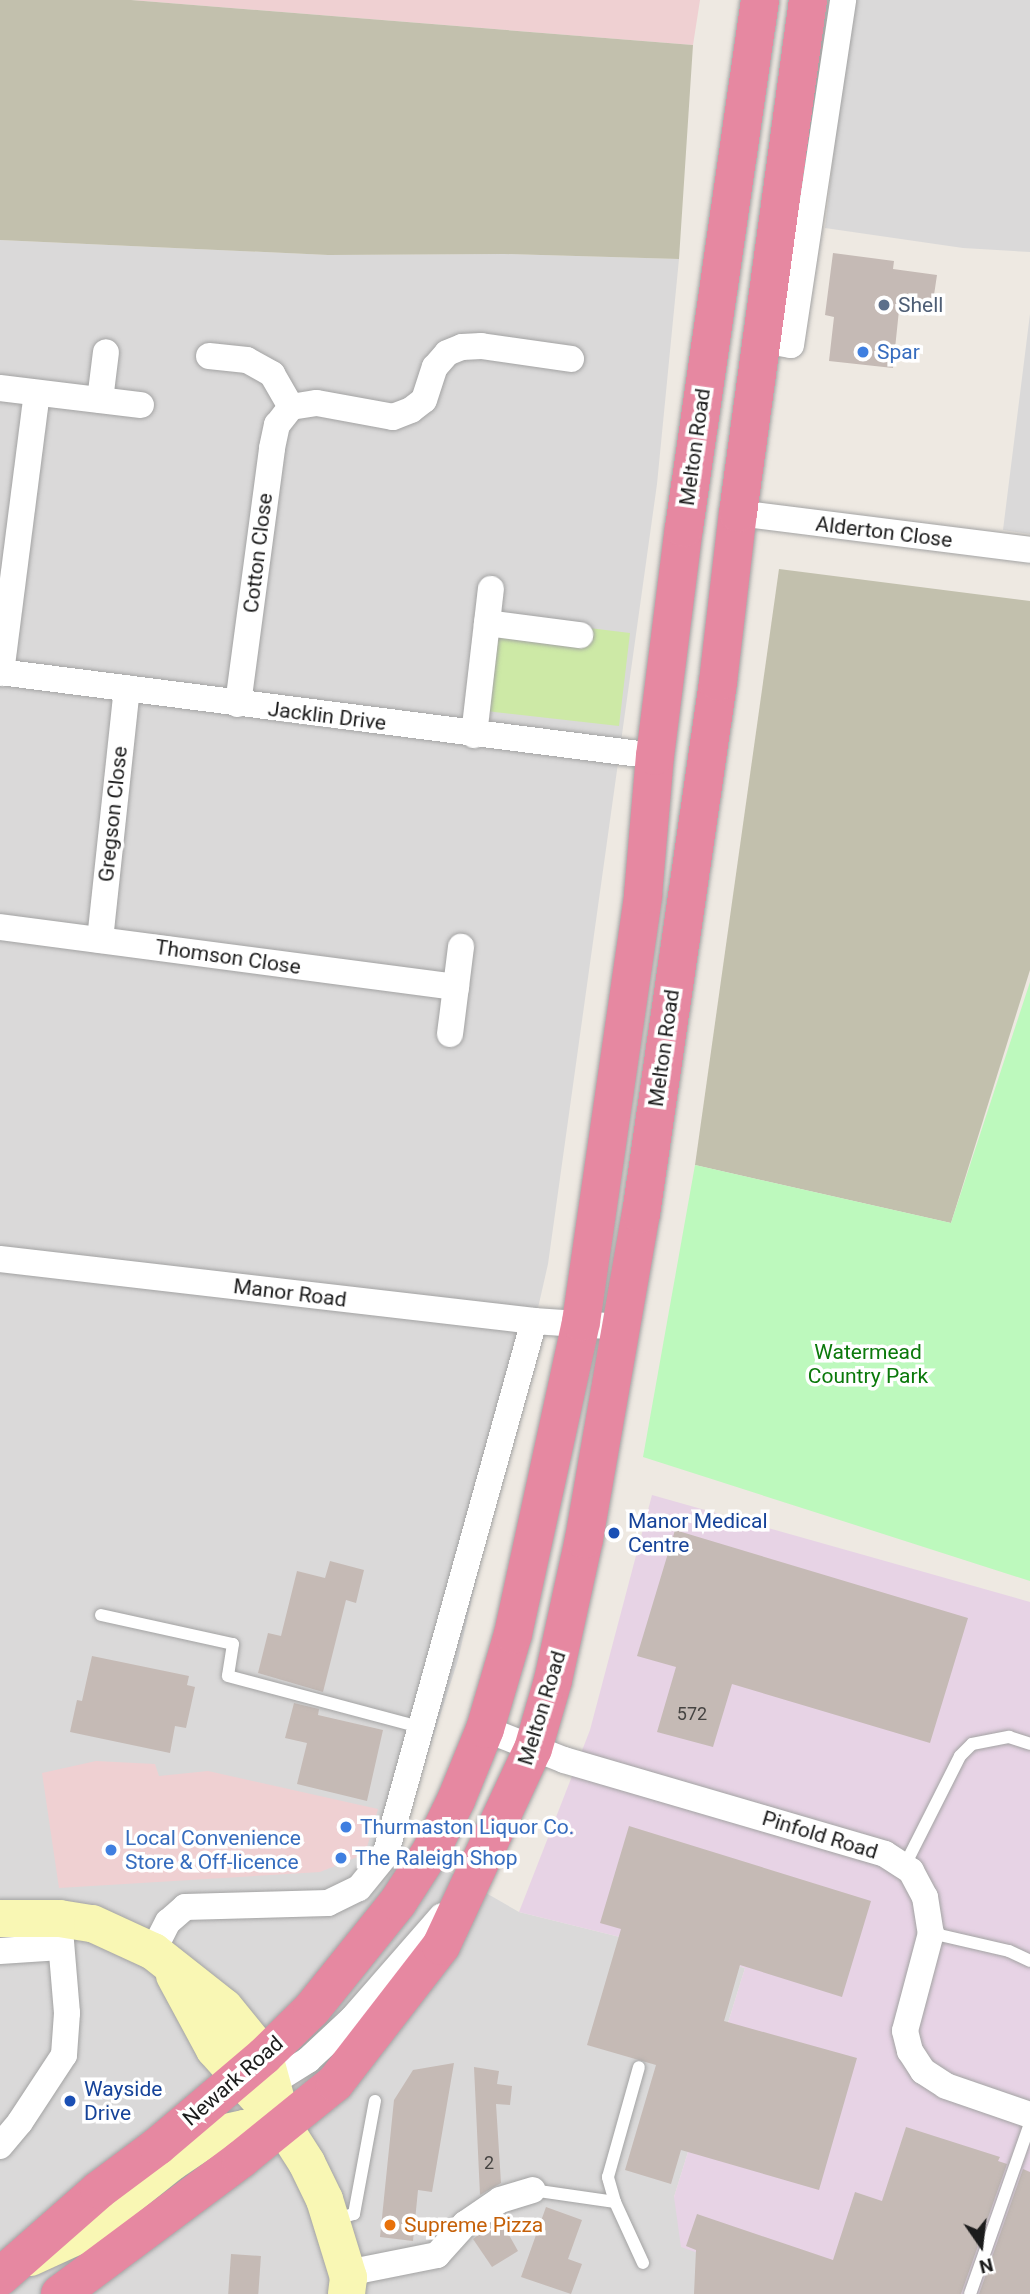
<!DOCTYPE html>
<style>
body{margin:0}
#map{position:relative;width:1030px;height:2294px;overflow:hidden;background:#eee9e2;font-family:Roboto,sans-serif}
div>[style]{position:absolute}
.residential>*{inset:0;background:#dad9d9}
.commercial>*{inset:0;background:#efd0d2}
.industrial>*{inset:0;background:#e7d3e5}
.construction>*{inset:0;background:#c2c0ad}
.grass>*{inset:0;background:#cde9a6}
.park>*{inset:0;background:#bdf9bd}
.building>*{inset:0;background:#c5bab5;transform-origin:0 0}
.roads{filter:drop-shadow(0 0 2px #a3a3a3) drop-shadow(0 0 2px #a3a3a3)}
.lane>*{height:12px;margin:-6px;padding:0 6px;transform-origin:6px;border-radius:6px;background:#fff}
.street>*{height:26px;margin:-13px;padding:0 13px;transform-origin:13px;border-radius:13px;background:#fff}
.secondary>*{height:37px;margin:-18.5px;padding:0 18.5px;transform-origin:18.5px;border-radius:18.5px;background:#f9f7b4}
.highway>*{height:38px;margin:-19px;padding:0 19px;transform-origin:19px;border-radius:19px;background:#e688a1}
.dots>*{width:19px;height:19px;translate:-50% -50%;box-sizing:border-box;border:4px solid #fff;border-radius:50%}
span{translate:-50% -50%;white-space:nowrap;text-align:center;line-height:1.15;-webkit-text-stroke:7px #fff;paint-order:stroke}
.number-label{font-size:18px;color:#464442}
.number-label span{-webkit-text-stroke-width:0}
.service-label{font-size:21px;color:#4e5e75}
.left{translate:0 -50%;text-align:left}
.shop-label{font-size:21px;color:#366cbe}
.street-label{font-size:21px;color:#1c1c1c}
.park-label{font-size:21px;color:#0b790b}
.transit-label{font-size:21px;color:#164399}
.food-label{font-size:21px;color:#c56008}
.north{position:absolute;left:946px;top:2210px;width:70px;height:70px;-webkit-text-stroke:5px #fff;paint-order:stroke;rotate:166deg;font-size:19px;font-weight:700;line-height:28px;text-align:center;color:#1c1c1c}
.north::after{content:'';display:block;margin:auto;width:24px;height:32px;background:#1c1c1c;clip-path:polygon(50% 0,100% 100%,50% 72%,0 100%)}
</style>
<div id="map">
<div class="residential">
<div style="clip-path:polygon(851px 0,1030px 0,1030px 252px,963px 248px,825px 228px)"></div>
<div style="clip-path:polygon(0 240px,328px 255px,504px 254px,679px 259px,657px 484px,548px 1264px,458px 1660px,399px 1843px,519px 1912px,745px 1968px,674px 2197px,813px 2294px,0 2294px)"></div>
<div style="clip-path:polygon(1030px 314px,1030px 534px,1003px 530px)"></div>
</div>
<div class="commercial">
<div style="clip-path:polygon(131px 0,700px 0,693px 45px)"></div>
<div style="clip-path:polygon(96px 1761px,155px 1764px,159px 1776px,208px 1771px,378px 1809px,365px 1854px,320px 1872px,59px 1888px,42px 1773px)"></div>
</div>
<div class="industrial">
<div style="clip-path:polygon(652px 1495px,1030px 1602px,1030px 2294px,813px 2294px,681px 2247px,674px 2197px,745px 1968px,519px 1912px,590px 1730px)"></div>
</div>
<div class="construction">
<div style="clip-path:polygon(0 0,131px 0,693px 45px,679px 259px,504px 254px,328px 255px,0 240px)"></div>
<div style="clip-path:polygon(779px 569px,1030px 601px,1030px 970px,951px 1223px,695px 1165px)"></div>
</div>
<div class="grass">
<div style="clip-path:polygon(487px 623px,581px 627px,630px 633px,619px 726px,477px 710px)"></div>
</div>
<div class="park">
<div style="clip-path:polygon(1030px 982px,1030px 1581px,643px 1457px,695px 1165px,951px 1223px)"></div>
</div>
<div class="building">
<div style="clip-path:polygon(833px 253px,894px 261px,893px 269px,937px 275px,931px 315px,899px 310px,893px 368px,829px 361px,834px 317px,825px 315px)"></div>
<div style="clip-path:polygon(675px 1530px,968px 1618px,930px 1743px,732px 1684px,713px 1747px,657px 1732px,676px 1667px,637px 1656px)"></div>
<div style="clip-path:polygon(330px 1561px,364px 1570px,356px 1603px,346px 1600px,323px 1692px,258px 1673px,268px 1633px,281px 1636px,297px 1571px,325px 1578px)"></div>
<div style="clip-path:polygon(92px 1656px,189px 1676px,187px 1685px,195px 1687px,186px 1728px,175px 1726px,170px 1753px,70px 1732px,77px 1700px,82px 1701px)"></div>
<div style="clip-path:polygon(294px 1703px,319px 1709px,318px 1715px,383px 1730px,367px 1801px,297px 1784px,307px 1743px,285px 1738px)"></div>
<div style="clip-path:polygon(629px 1826px,871px 1901px,842px 1997px,740px 1965px,724px 2021px,857px 2058px,819px 2190px,681px 2150px,671px 2184px,625px 2170px,656px 2065px,587px 2045px,621px 1929px,600px 1923px)"></div>
<div style="clip-path:polygon(454px 2063px,432px 2192px,418px 2190px,413px 2241px,380px 2237px,394px 2100px,413px 2070px)"></div>
<div style="clip-path:polygon(474px 2067px,499px 2071px,497px 2084px,512px 2086px,510px 2105px,496px 2104px,501px 2183px,480px 2195px)"></div>
<div style="clip-path:polygon(906px 2127px,1000px 2157px,998px 2161px,1007px 2164px,961px 2294px,694px 2294px,696px 2250px,686px 2246px,697px 2214px,833px 2260px,855px 2192px,882px 2201px)"></div>
<div style="clip-path:polygon(1023px 2169px,1030px 2172px,1030px 2294px,979px 2294px)"></div>
<div style="clip-path:polygon(546px 2207px,582px 2220px,568px 2259px,582px 2264px,571px 2294px,521px 2277px)"></div>
<div style="clip-path:polygon(500px 2219px,518px 2251px,492px 2267px,473px 2239px)"></div>
<div style="left:231px;top:2254px;width:30px;height:40px;rotate:4deg"></div>
</div>
<div class="roads">
<div class="lane">
<div style="left:101px;top:1615px;width:135px;rotate:12.4deg"></div>
<div style="left:233px;top:1644px;width:32px;rotate:99deg"></div>
<div style="left:228px;top:1676px;width:199px;rotate:14.9deg"></div>
<div style="left:904px;top:1867px;width:124px;rotate:-63.2deg"></div>
<div style="left:960px;top:1756px;width:17px;rotate:-45deg"></div>
<div style="left:972px;top:1744px;width:38px;rotate:-11deg"></div>
<div style="left:1009px;top:1737px;width:22px;rotate:18deg"></div>
<div style="left:931px;top:1933px;width:80px;rotate:13deg"></div>
<div style="left:1009px;top:1951px;width:23px;rotate:25deg"></div>
<div style="left:532px;top:2190px;width:84px;rotate:8.2deg"></div>
<div style="left:615px;top:2202px;width:67px;rotate:65.3deg"></div>
<div style="left:615px;top:2202px;width:26px;rotate:-106deg"></div>
<div style="left:608px;top:2177px;width:114px;rotate:-74.3deg"></div>
<div style="left:334px;top:2220px;width:21px;rotate:-17deg"></div>
<div style="left:354px;top:2214px;width:115px;rotate:-79.5deg"></div>
<div style="left:970px;top:2294px;width:180px;rotate:-70.6deg"></div>
</div>
<div class="street">
<div style="left:762px;top:340px;width:29px;rotate:10deg"></div>
<div style="left:791px;top:345px;width:349px;rotate:-81.4deg"></div>
<div style="left:209px;top:356px;width:38px;rotate:6deg"></div>
<div style="left:247px;top:360px;width:29px;rotate:29deg"></div>
<div style="left:272px;top:374px;width:38px;rotate:60deg"></div>
<div style="left:291px;top:407px;width:26px;rotate:-9deg"></div>
<div style="left:317px;top:403px;width:77px;rotate:10.4deg"></div>
<div style="left:393px;top:417px;width:19px;rotate:-21deg"></div>
<div style="left:411px;top:410px;width:16px;rotate:-38deg"></div>
<div style="left:424px;top:400px;width:35px;rotate:-72deg"></div>
<div style="left:435px;top:367px;width:18px;rotate:-49deg"></div>
<div style="left:447px;top:353px;width:16px;rotate:-22deg"></div>
<div style="left:462px;top:347px;width:19px;rotate:-3deg"></div>
<div style="left:481px;top:346px;width:91px;rotate:8.2deg"></div>
<div style="left:0;top:388px;width:142px;rotate:6.9deg"></div>
<div style="left:100px;top:400px;width:48px;rotate:-82.9deg"></div>
<div style="left:738px;top:513px;width:294px;rotate:7.2deg"></div>
<div style="left:487px;top:623px;width:94px;rotate:7.4deg"></div>
<div style="left:0;top:672px;width:660px;rotate:7.31deg"></div>
<div style="left:1px;top:673px;width:282px;rotate:-82.7deg"></div>
<div style="left:238px;top:704px;width:258px;rotate:-82.4deg"></div>
<div style="left:272px;top:448px;width:24px;rotate:-78deg"></div>
<div style="left:277px;top:425px;width:23px;rotate:-52deg"></div>
<div style="left:474px;top:735px;width:147px;rotate:-83.4deg"></div>
<div style="left:0;top:927px;width:460px;rotate:7.5deg"></div>
<div style="left:100px;top:940px;width:253px;rotate:-83.9deg"></div>
<div style="left:450px;top:1034px;width:88px;rotate:-82.8deg"></div>
<div style="left:0;top:1259px;width:538px;rotate:6.62deg"></div>
<div style="left:534px;top:1321px;width:88px;rotate:3.9deg"></div>
<div style="left:485px;top:1729px;width:85px;rotate:21.4deg"></div>
<div style="left:564px;top:1760px;width:334px;rotate:16.3deg"></div>
<div style="left:885px;top:1854px;width:31px;rotate:33deg"></div>
<div style="left:911px;top:1871px;width:30px;rotate:62deg"></div>
<div style="left:925px;top:1897px;width:36px;rotate:81deg"></div>
<div style="left:931px;top:1933px;width:101px;rotate:104.9deg"></div>
<div style="left:905px;top:2031px;width:21px;rotate:76deg"></div>
<div style="left:910px;top:2051px;width:24px;rotate:57deg"></div>
<div style="left:923px;top:2071px;width:27px;rotate:33deg"></div>
<div style="left:946px;top:2086px;width:89px;rotate:19deg"></div>
<div style="left:0;top:1951px;width:61px;rotate:-3.8deg"></div>
<div style="left:153px;top:1951px;width:33px;rotate:-63deg"></div>
<div style="left:168px;top:1922px;width:23px;rotate:-41deg"></div>
<div style="left:185px;top:1907px;width:143px;rotate:-1.6deg"></div>
<div style="left:328px;top:1903px;width:34px;rotate:-26deg"></div>
<div style="left:359px;top:1888px;width:41px;rotate:-50.9deg"></div>
<div style="left:385px;top:1856px;width:555px;rotate:-74.44deg"></div>
<div style="left:255px;top:2081px;width:26px;rotate:-9deg"></div>
<div style="left:281px;top:2077px;width:32px;rotate:-32deg"></div>
<div style="left:308px;top:2060px;width:62px;rotate:-43deg"></div>
<div style="left:353px;top:2018px;width:135px;rotate:-48.9deg"></div>
<div style="left:0;top:2146px;width:31px;rotate:-50deg"></div>
<div style="left:20px;top:2122px;width:80px;rotate:-56.7deg"></div>
<div style="left:64px;top:2055px;width:42px;rotate:-85.9deg"></div>
<div style="left:67px;top:2013px;width:95px;rotate:-94.8deg"></div>
<div style="left:347px;top:2273px;width:92px;rotate:-11.3deg"></div>
<div style="left:437px;top:2255px;width:42px;rotate:-47.9deg"></div>
<div style="left:465px;top:2224px;width:42px;rotate:-34.4deg"></div>
<div style="left:500px;top:2200px;width:34px;rotate:-17deg"></div>
</div>
<div class="secondary">
<div style="left:0;top:1918px;width:59px"></div>
<div style="left:59px;top:1918px;width:33px;rotate:9deg"></div>
<div style="left:92px;top:1923px;width:67px;rotate:24.7deg"></div>
<div style="left:153px;top:1951px;width:90px;rotate:38.3deg"></div>
<div style="left:224px;top:2007px;width:63px;rotate:50.8deg"></div>
<div style="left:264px;top:2056px;width:73px;rotate:74.8deg"></div>
<div style="left:174px;top:1975px;width:84px;rotate:61.6deg"></div>
<div style="left:214px;top:2049px;width:103px;rotate:48.1deg"></div>
<div style="left:283px;top:2126px;width:43px;rotate:57.4deg"></div>
<div style="left:306px;top:2162px;width:41px;rotate:64.1deg"></div>
<div style="left:324px;top:2199px;width:82px;rotate:72.9deg"></div>
<div style="left:348px;top:2277px;width:17px;rotate:97deg"></div>
<div style="left:30px;top:2257px;width:57px;rotate:-24.8deg"></div>
<div style="left:82px;top:2233px;width:114px;rotate:-38.6deg"></div>
<div style="left:171px;top:2162px;width:48px;rotate:-34deg"></div>
<div style="left:211px;top:2135px;width:34px;rotate:-12deg"></div>
<div style="left:244px;top:2128px;width:39px;rotate:-3deg"></div>
</div>
<div class="highway">
<div style="left:0;top:2277px;width:132px;rotate:-41.3deg"></div>
<div style="left:99px;top:2190px;width:74px;rotate:-36.7deg"></div>
<div style="left:158px;top:2146px;width:139px;rotate:-40.3deg"></div>
<div style="left:264px;top:2056px;width:67px;rotate:-44.4deg"></div>
<div style="left:312px;top:2009px;width:137px;rotate:-51.2deg"></div>
<div style="left:398px;top:1902px;width:61px;rotate:-57.1deg"></div>
<div style="left:431px;top:1851px;width:57px;rotate:-63.9deg"></div>
<div style="left:456px;top:1800px;width:77px;rotate:-67.8deg"></div>
<div style="left:485px;top:1729px;width:99px;rotate:-73.6deg"></div>
<div style="left:513px;top:1634px;width:319px;rotate:-77.7deg"></div>
<div style="left:581px;top:1322px;width:431px;rotate:-81.7deg"></div>
<div style="left:643px;top:895px;width:140px;rotate:-85.1deg"></div>
<div style="left:655px;top:756px;width:230px;rotate:-82.8deg"></div>
<div style="left:684px;top:528px;width:533px;rotate:-81.81deg"></div>
<div style="left:60px;top:2294px;width:226px;rotate:-36.7deg"></div>
<div style="left:241px;top:2159px;width:121px;rotate:-39deg"></div>
<div style="left:335px;top:2083px;width:173px;rotate:-52.3deg"></div>
<div style="left:441px;top:1946px;width:217px;rotate:-65deg"></div>
<div style="left:533px;top:1749px;width:72px;rotate:-73.8deg"></div>
<div style="left:553px;top:1680px;width:144px;rotate:-77.6deg"></div>
<div style="left:584px;top:1539px;width:330px;rotate:-80.1deg"></div>
<div style="left:641px;top:1214px;width:538px;rotate:-81.76deg"></div>
<div style="left:718px;top:682px;width:170px;rotate:-83.3deg"></div>
<div style="left:738px;top:513px;width:518px;rotate:-82.23deg"></div>
</div>
</div>
<div class="dots">
<div style="left:884px;top:305px;background:#5c6f8a"></div>
<div style="left:863px;top:352px;background:#3f7fe0"></div>
<div style="left:614px;top:1533px;background:#1a4fb4"></div>
<div style="left:346px;top:1827px;background:#3f7fe0"></div>
<div style="left:111px;top:1850px;background:#3f7fe0"></div>
<div style="left:341px;top:1858px;background:#3f7fe0"></div>
<div style="left:70px;top:2101px;background:#1a4fb4"></div>
<div style="left:390px;top:2225px;background:#e8710a"></div>
</div>
<div class="number-label">
<span style="left:692px;top:1714px">572</span>
<span style="left:489px;top:2163px">2</span>
</div>
<div class="service-label">
<span class="left" style="left:898px;top:305px">Shell</span>
</div>
<div class="shop-label">
<span class="left" style="left:877px;top:352px">Spar</span>
<span class="left" style="left:360px;top:1827px">Thurmaston Liquor Co.</span>
<span class="left" style="left:125px;top:1850px">Local Convenience<br>Store &amp; Off-licence</span>
<span class="left" style="left:355px;top:1858px">The Raleigh Shop</span>
</div>
<div class="street-label">
<span style="left:695px;top:447px;rotate:-82deg">Melton Road</span>
<span style="left:884px;top:532px;rotate:7deg">Alderton Close</span>
<span style="left:258px;top:553px;rotate:-83deg">Cotton Close</span>
<span style="left:327px;top:716px;rotate:7deg">Jacklin Drive</span>
<span style="left:113px;top:814px;rotate:-84deg">Gregson Close</span>
<span style="left:228px;top:957px;rotate:8deg">Thomson Close</span>
<span style="left:664px;top:1048px;rotate:-82deg">Melton Road</span>
<span style="left:290px;top:1293px;rotate:7deg">Manor Road</span>
<span style="left:542px;top:1708px;rotate:-73deg">Melton Road</span>
<span style="left:820px;top:1835px;rotate:17deg">Pinfold Road</span>
<span style="left:233px;top:2081px;rotate:-41deg">Newark Road</span>
</div>
<div class="park-label">
<span style="left:868px;top:1364px">Watermead<br>Country Park</span>
</div>
<div class="transit-label">
<span class="left" style="left:628px;top:1533px">Manor Medical<br>Centre</span>
<span class="left" style="left:84px;top:2101px">Wayside<br>Drive</span>
</div>
<div class="food-label">
<span class="left" style="left:404px;top:2225px">Supreme Pizza</span>
</div>
<div class="north">N</div>
</div>
